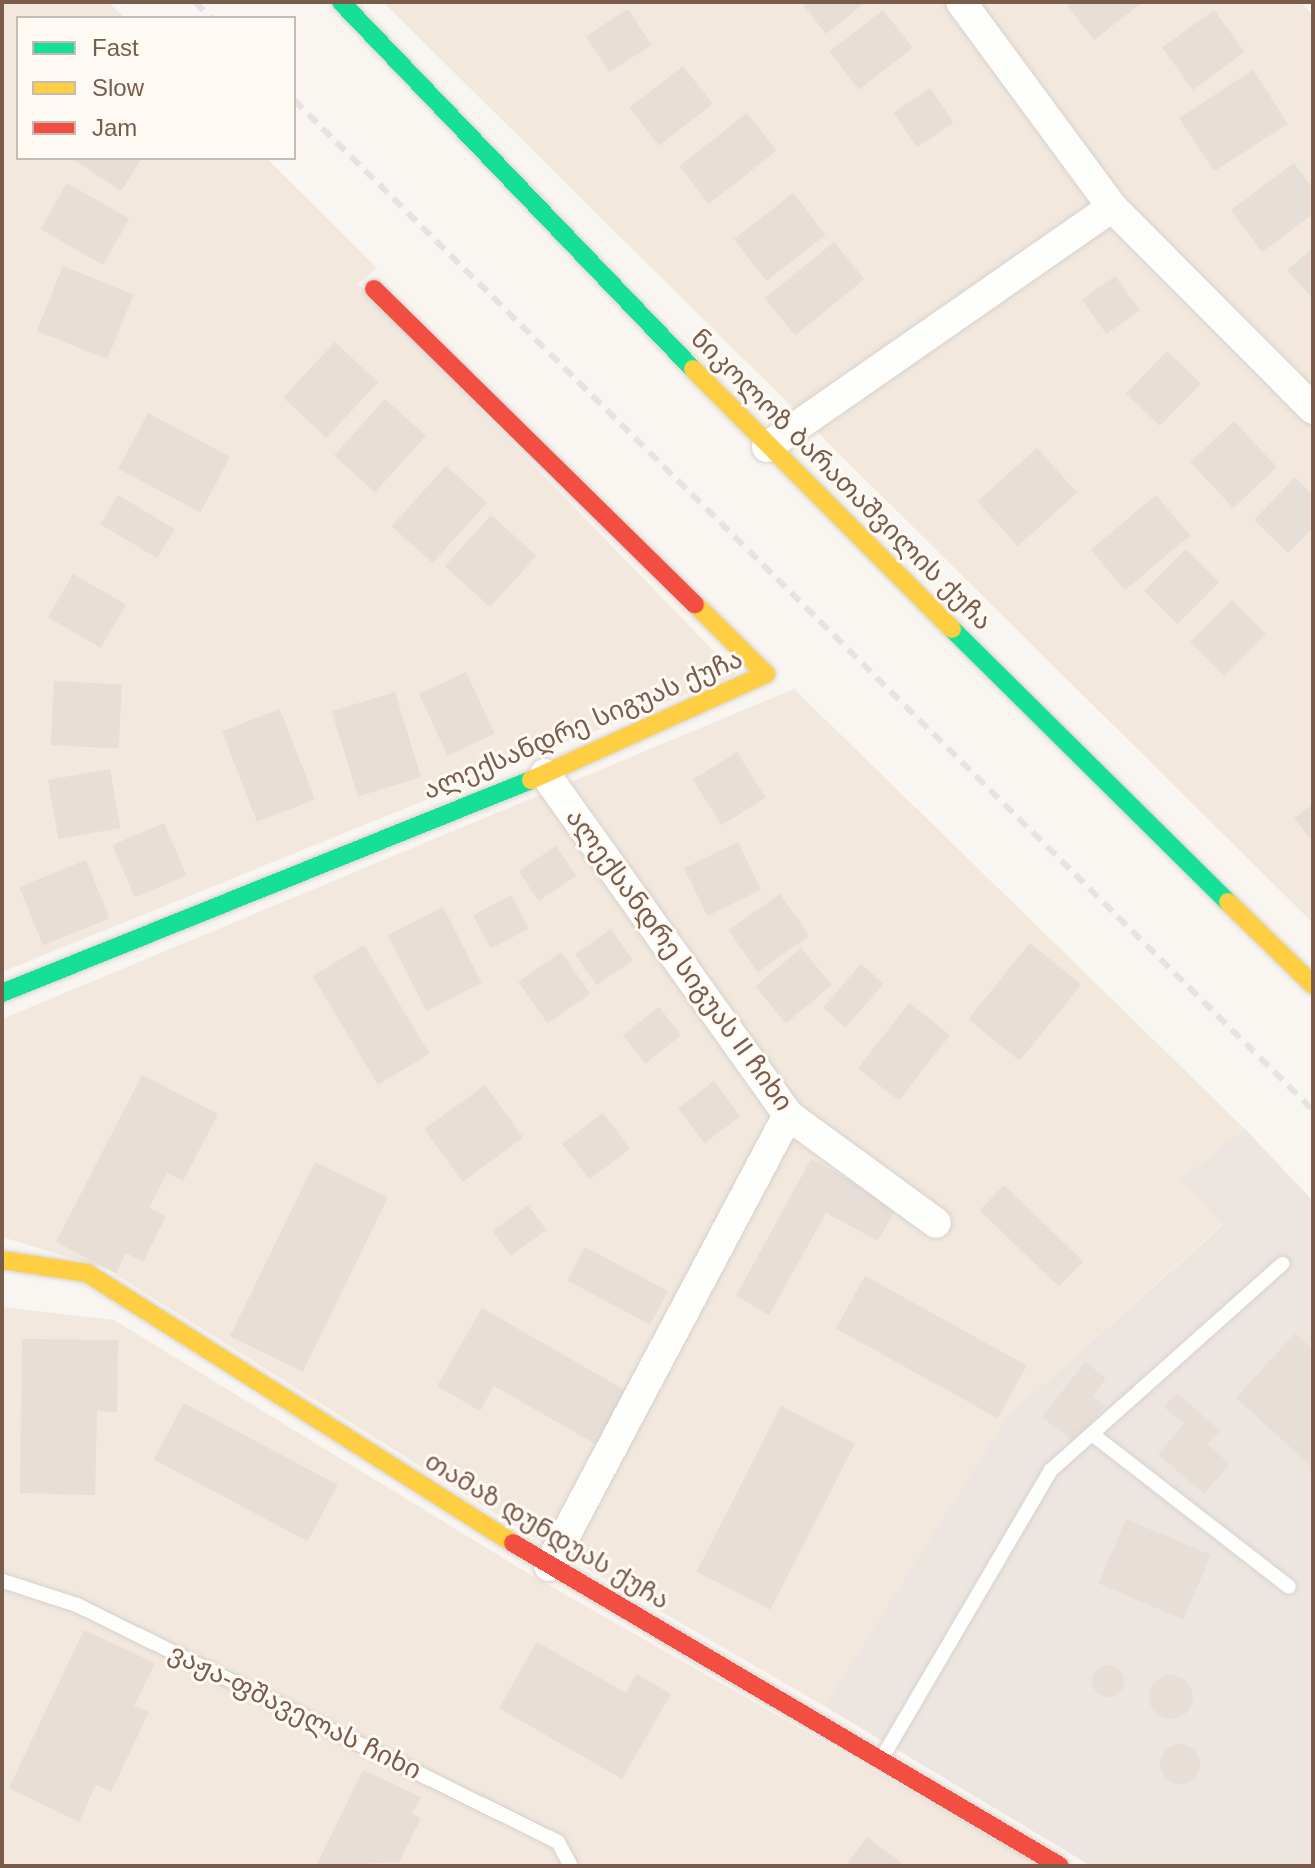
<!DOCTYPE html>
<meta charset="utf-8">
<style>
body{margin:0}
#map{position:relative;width:1315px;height:1868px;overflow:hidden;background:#f9f5f0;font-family:Helvetica,"Noto Sans Georgian",sans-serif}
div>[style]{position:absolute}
.residential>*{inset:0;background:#f2e8de}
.industrial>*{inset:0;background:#ede5e0}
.building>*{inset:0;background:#e6ded7;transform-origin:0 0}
.round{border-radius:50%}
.roads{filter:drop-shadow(0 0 2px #d7d1cb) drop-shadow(0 0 2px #d7d1cb)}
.lane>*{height:14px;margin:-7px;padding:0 7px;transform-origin:7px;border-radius:7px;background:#fefefd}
.street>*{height:30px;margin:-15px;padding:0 15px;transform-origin:15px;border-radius:15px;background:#fefefd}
.fast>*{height:18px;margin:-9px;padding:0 9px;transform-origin:9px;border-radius:9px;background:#16e098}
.slow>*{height:18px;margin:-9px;padding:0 9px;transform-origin:9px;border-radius:9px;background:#ffcf43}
.jam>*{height:18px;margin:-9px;padding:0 9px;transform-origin:9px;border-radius:9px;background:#f24e42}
.rail>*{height:6px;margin-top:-3px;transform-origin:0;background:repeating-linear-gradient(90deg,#e6e3e7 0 12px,transparent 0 20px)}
span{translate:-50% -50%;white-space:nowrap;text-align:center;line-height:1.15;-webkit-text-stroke:6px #fffaf3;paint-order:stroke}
.street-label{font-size:26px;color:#7a5c4d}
.frame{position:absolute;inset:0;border:4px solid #7a5c4d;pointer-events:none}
.legend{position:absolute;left:16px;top:16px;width:280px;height:144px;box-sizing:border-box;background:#fffaf3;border:2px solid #cabbb1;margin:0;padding:10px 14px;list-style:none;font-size:24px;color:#7a5c4d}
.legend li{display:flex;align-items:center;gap:16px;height:40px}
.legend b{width:40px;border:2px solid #cabbb1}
</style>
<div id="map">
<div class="residential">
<div style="clip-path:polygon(2px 2px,108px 2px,125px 18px,18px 18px,18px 158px,266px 158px,377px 268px,358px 284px,736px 674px,2px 972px)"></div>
<div style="clip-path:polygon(383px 2px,1301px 2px,1313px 16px,1313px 923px)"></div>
<div style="clip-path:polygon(794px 689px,1245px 1129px,1179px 1180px,1223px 1224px,1008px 1415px,824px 1706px,538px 1540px,107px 1269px,2px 1237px,2px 1019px)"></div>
<div style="clip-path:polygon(2px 1307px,114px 1320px,526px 1572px,1041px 1866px,2px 1866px)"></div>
</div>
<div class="industrial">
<div style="clip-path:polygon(1245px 1129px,1313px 1201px,1313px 1866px,1091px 1866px,824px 1706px,1008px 1415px,1223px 1225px,1179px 1180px)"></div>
</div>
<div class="building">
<div style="clip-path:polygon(801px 2px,866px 2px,826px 34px)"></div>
<div style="clip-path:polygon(1065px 2px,1143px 2px,1094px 40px)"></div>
<div style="left:628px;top:9px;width:43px;height:50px;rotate:57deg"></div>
<div style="left:883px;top:10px;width:48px;height:68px;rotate:52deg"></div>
<div style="left:1214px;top:10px;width:52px;height:64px;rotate:54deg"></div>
<div style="left:683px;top:66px;width:48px;height:68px;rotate:52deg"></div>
<div style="left:1253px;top:70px;width:64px;height:88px;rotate:57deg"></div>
<div style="left:930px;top:88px;width:42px;height:44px;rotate:56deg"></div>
<div style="left:747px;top:113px;width:48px;height:86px;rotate:52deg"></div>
<div style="clip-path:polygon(71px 158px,142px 158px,121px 191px)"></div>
<div style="clip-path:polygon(1294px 163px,1313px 189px,1313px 214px,1262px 252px,1231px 210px)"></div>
<div style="left:67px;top:183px;width:72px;height:53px;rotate:30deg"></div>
<div style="left:793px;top:193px;width:53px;height:75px;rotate:52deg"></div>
<div style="left:834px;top:242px;width:48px;height:89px;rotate:51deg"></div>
<div style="clip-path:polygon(1313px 248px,1313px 299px,1287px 270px)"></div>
<div style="left:63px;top:266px;width:76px;height:70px;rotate:22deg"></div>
<div style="left:1115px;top:276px;width:42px;height:41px;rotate:54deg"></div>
<div style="left:335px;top:342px;width:59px;height:76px;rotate:43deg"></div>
<div style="left:1167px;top:351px;width:47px;height:59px;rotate:44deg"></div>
<div style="left:385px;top:399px;width:55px;height:76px;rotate:42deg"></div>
<div style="left:148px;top:413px;width:93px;height:63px;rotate:28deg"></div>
<div style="left:1234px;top:421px;width:63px;height:60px;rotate:47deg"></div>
<div style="left:1037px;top:448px;width:60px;height:80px;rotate:48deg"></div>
<div style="left:446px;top:466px;width:55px;height:81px;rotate:42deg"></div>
<div style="clip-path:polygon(1295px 477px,1313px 495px,1313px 528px,1288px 553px,1254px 520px)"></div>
<div style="left:118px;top:495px;width:66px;height:34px;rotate:31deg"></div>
<div style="left:1156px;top:495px;width:53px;height:85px;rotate:50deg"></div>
<div style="left:491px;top:515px;width:61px;height:69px;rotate:42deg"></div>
<div style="left:1186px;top:549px;width:47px;height:59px;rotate:45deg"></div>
<div style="left:73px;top:574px;width:61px;height:50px;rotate:30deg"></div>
<div style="left:1232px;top:600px;width:48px;height:59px;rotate:45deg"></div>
<div style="left:466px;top:672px;width:68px;height:52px;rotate:65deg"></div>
<div style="left:54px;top:681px;width:68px;height:64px;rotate:3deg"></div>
<div style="left:395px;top:692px;width:89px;height:66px;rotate:73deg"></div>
<div style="left:280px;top:709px;width:97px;height:62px;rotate:69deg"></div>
<div style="left:737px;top:752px;width:54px;height:52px;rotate:58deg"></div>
<div style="left:110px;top:769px;width:60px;height:63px;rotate:80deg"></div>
<div style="clip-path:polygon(1313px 804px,1313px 842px,1294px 818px)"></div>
<div style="left:164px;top:823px;width:57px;height:56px;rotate:67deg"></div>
<div style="left:738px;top:842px;width:53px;height:60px;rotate:64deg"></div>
<div style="left:556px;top:846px;width:36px;height:45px;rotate:56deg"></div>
<div style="left:86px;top:860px;width:63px;height:72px;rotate:68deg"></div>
<div style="left:780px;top:894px;width:51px;height:63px;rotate:55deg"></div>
<div style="left:511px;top:895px;width:38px;height:43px;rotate:62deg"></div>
<div style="left:443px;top:907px;width:85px;height:62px;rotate:63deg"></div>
<div style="left:611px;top:929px;width:38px;height:44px;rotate:55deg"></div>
<div style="left:1030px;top:943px;width:66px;height:98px;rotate:39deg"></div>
<div style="left:364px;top:945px;width:127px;height:60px;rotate:59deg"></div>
<div style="left:801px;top:948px;width:48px;height:60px;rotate:50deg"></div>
<div style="left:561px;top:952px;width:51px;height:52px;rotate:55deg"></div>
<div style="left:861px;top:964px;width:30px;height:58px;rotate:41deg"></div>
<div style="left:909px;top:1003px;width:52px;height:83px;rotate:38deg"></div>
<div style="left:659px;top:1007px;width:36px;height:46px;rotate:52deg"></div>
<div style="clip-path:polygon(142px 1075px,218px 1114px,183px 1181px,167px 1173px,149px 1208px,166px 1216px,143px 1262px,126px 1253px,116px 1273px,56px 1242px)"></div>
<div style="left:714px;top:1081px;width:44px;height:45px;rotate:53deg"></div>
<div style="left:485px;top:1085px;width:65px;height:75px;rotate:54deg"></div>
<div style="left:603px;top:1113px;width:45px;height:51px;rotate:53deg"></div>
<div style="clip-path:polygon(811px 1159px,897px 1206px,878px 1241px,826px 1213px,769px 1315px,736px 1296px)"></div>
<div style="left:315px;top:1162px;width:81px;height:194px;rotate:26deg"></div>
<div style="left:1004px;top:1185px;width:110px;height:35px;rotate:44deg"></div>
<div style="left:528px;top:1205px;width:31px;height:44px;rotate:54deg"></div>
<div style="left:585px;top:1247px;width:94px;height:38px;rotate:28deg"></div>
<div style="left:865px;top:1276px;width:185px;height:60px;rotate:29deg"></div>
<div style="clip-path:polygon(482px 1308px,628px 1392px,597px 1445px,494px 1386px,480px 1411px,437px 1386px)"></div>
<div style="clip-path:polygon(1295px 1333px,1313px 1350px,1313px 1468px,1236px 1398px)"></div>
<div style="clip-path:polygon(22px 1339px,118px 1340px,117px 1412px,97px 1411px,95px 1495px,20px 1493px)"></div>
<div style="clip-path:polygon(1085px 1362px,1106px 1378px,1093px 1396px,1105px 1405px,1076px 1443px,1042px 1417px)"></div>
<div style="clip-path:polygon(1177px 1393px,1220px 1431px,1207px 1444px,1230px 1464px,1204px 1494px,1158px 1454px,1184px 1424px,1164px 1407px)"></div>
<div style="left:184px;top:1403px;width:174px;height:64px;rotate:28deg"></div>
<div style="left:781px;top:1406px;width:83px;height:186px;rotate:27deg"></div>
<div style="left:1126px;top:1519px;width:92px;height:70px;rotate:23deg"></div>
<div style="clip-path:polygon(84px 1630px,155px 1663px,134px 1706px,149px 1712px,111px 1792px,96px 1785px,79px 1822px,9px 1788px)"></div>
<div style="clip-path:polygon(537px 1642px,626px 1693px,636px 1674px,671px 1694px,622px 1779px,499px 1708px)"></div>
<div class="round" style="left:1092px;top:1665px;width:32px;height:32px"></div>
<div class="round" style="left:1149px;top:1675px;width:44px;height:44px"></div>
<div class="round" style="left:1160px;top:1744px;width:40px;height:40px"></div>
<div style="clip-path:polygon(363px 1770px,421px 1797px,412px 1814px,421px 1818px,399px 1862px,316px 1866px)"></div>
<div style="clip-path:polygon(867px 1837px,906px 1866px,845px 1866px)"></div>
</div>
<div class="roads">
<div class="lane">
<div style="left:1092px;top:1434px;width:249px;rotate:37.8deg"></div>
<div style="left:3px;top:1581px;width:78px;rotate:18deg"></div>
<div style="left:77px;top:1605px;width:536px;rotate:26.23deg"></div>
<div style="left:558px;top:1842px;width:27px;rotate:62deg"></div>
<div style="left:882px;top:1758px;width:334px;rotate:-59.6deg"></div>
<div style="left:1051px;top:1470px;width:310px;rotate:-41.7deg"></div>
</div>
<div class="street">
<div style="left:961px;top:2px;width:255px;rotate:53.6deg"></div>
<div style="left:1112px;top:207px;width:285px;rotate:45.1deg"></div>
<div style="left:767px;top:447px;width:420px;rotate:-34.8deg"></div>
<div style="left:545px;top:774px;width:419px;rotate:54.5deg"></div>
<div style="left:788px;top:1115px;width:183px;rotate:36.1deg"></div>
<div style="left:549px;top:1566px;width:510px;rotate:-62.08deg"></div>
</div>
<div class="fast">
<div style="left:341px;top:2px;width:509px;rotate:46.2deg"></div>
<div style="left:952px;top:629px;width:388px;rotate:44.7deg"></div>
<div style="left:2px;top:993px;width:570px;rotate:-21.93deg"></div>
</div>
<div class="slow">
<div style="left:693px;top:369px;width:367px;rotate:45.1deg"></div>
<div style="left:531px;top:780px;width:258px;rotate:-24.3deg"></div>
<div style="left:766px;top:674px;width:100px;rotate:-135.4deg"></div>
<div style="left:1228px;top:902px;width:119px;rotate:44.3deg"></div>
<div style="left:2px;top:1260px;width:86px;rotate:8.7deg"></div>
<div style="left:87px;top:1273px;width:504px;rotate:32.37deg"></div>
</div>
<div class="jam">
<div style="left:374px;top:289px;width:450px;rotate:44.5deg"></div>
<div style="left:513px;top:1543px;width:635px;rotate:30.56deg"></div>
</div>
</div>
<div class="rail">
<div style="left:195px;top:2px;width:23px;rotate:45deg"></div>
<div style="left:294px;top:100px;width:1435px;rotate:44.75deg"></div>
</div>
<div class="street-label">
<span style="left:841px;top:480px;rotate:45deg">ნიკოლოზ ბარათაშვილის ქუჩა</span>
<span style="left:583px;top:725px;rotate:-23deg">ალექსანდრე სიგუას ქუჩა</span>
<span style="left:679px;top:960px;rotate:54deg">ალექსანდრე სიგუას II ჩიხი</span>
<span style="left:547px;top:1531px;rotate:31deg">თამაზ დუნდუას ქუჩა</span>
<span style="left:295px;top:1712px;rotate:26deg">ვაჟა-ფშაველას ჩიხი</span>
</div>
<div class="frame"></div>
<ul class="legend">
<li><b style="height:10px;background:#16e098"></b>Fast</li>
<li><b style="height:10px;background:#ffcf43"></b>Slow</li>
<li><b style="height:10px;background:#f24e42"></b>Jam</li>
</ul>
</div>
